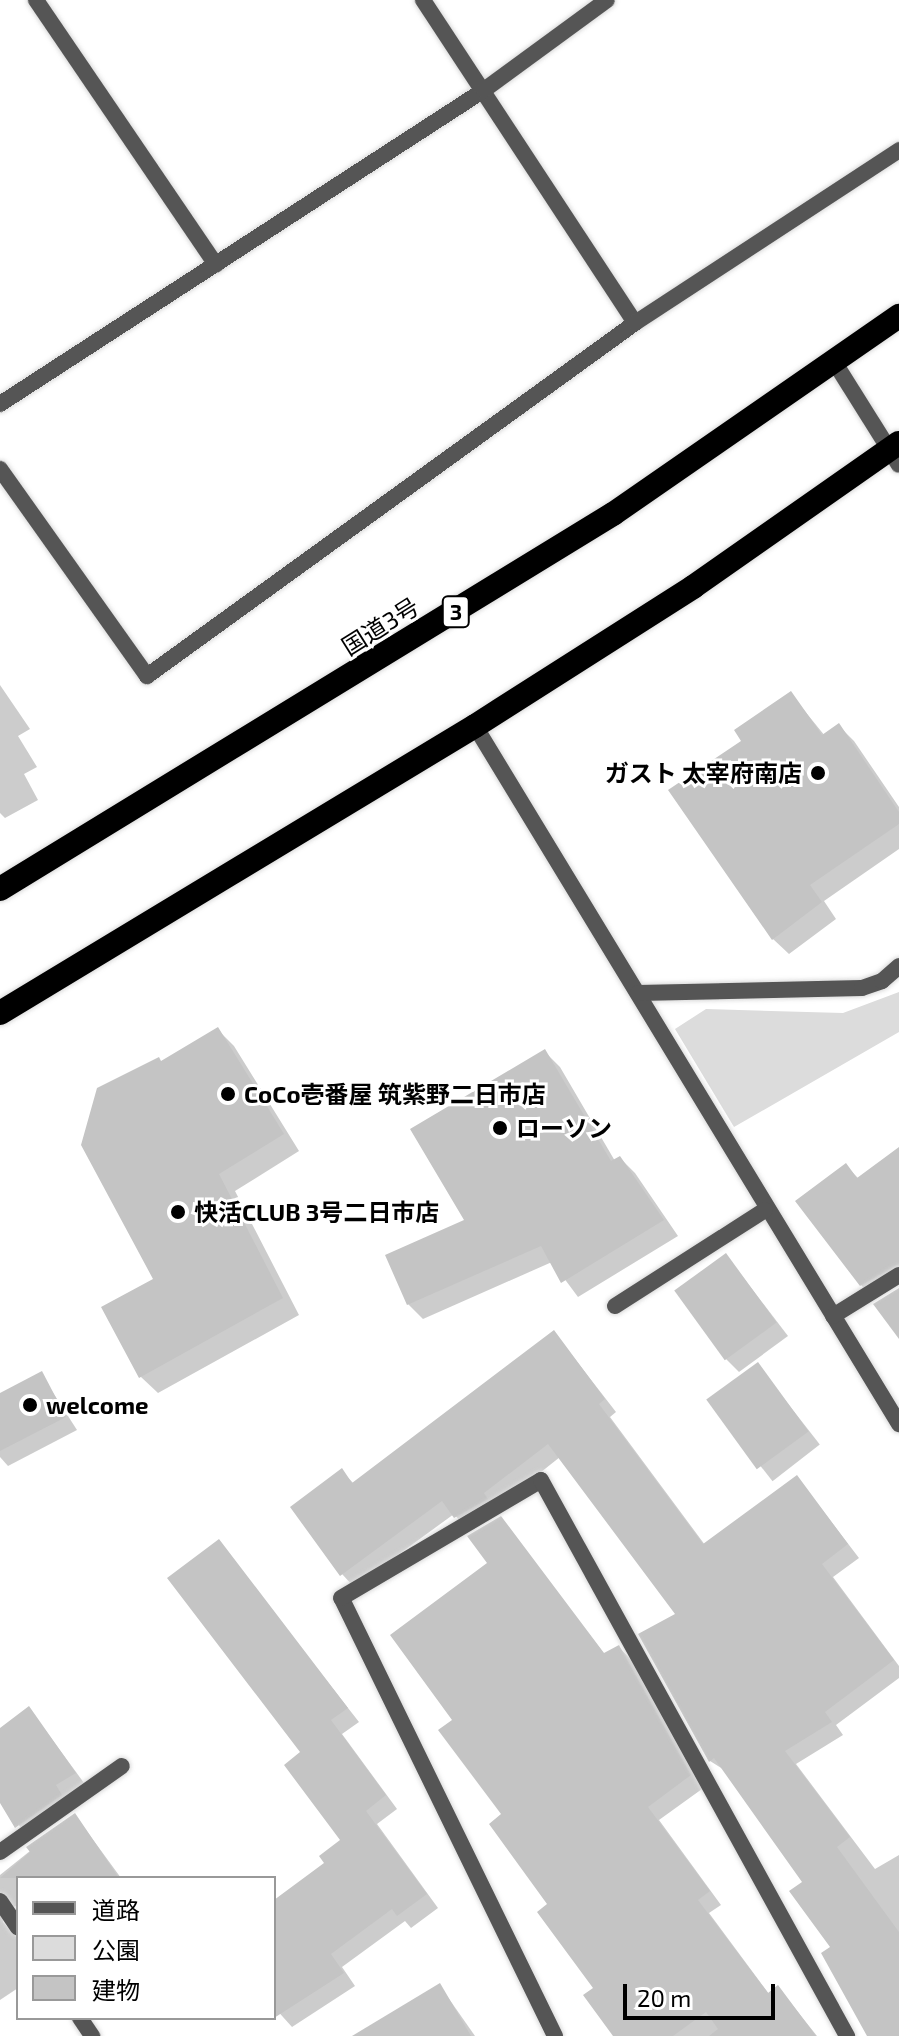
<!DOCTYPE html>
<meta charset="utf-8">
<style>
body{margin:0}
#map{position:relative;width:899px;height:2036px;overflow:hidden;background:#fff;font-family:"Exo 2","Noto Sans JP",sans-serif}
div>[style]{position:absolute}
.green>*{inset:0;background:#dcdcdc}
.shadow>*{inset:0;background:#0003;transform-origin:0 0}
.building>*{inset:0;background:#c4c4c4;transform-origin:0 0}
.roads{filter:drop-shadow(0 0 2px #dbdbdb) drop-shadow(0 0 2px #dbdbdb)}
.street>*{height:16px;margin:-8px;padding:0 8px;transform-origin:8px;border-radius:8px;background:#555}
.highway>*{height:24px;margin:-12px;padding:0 12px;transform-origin:12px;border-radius:12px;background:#000}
.dots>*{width:22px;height:22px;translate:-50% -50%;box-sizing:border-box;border:4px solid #fff;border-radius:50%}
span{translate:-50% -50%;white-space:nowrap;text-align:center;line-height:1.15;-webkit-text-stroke:6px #fff;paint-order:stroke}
.shield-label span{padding:2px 6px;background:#fff;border:2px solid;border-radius:6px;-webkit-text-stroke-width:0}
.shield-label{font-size:22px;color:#000;font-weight:700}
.street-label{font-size:24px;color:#000}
.poi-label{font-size:24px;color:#000;font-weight:700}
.right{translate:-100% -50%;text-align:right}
.left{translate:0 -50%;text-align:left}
.legend{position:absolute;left:16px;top:1876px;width:260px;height:144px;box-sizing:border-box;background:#fff;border:2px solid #999;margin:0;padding:10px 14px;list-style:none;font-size:24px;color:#000}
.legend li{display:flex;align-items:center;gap:16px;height:40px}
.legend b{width:40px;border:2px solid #999}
.scale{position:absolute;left:623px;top:1984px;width:152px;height:36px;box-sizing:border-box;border:4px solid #000;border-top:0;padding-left:10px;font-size:24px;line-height:28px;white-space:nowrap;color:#000;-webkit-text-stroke:6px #fff;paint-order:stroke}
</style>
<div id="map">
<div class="green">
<div style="clip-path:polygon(899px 992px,899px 1032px,734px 1127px,675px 1029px,706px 1009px,843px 1013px)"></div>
</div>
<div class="shadow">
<div style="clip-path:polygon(0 685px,30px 729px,18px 736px,37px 767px,24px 774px,38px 800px,5px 818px,0 813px)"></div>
<div style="clip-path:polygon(791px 694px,825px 736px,839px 726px,854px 741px,899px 807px,899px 849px,824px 901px,836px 919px,789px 954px,773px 939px,744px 742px)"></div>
<div style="clip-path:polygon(217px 1029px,234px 1046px,299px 1151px,235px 1191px,299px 1315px,158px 1393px,141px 1377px,155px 1280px,162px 1063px)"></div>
<div style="clip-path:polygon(545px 1052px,560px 1067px,615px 1161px,620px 1158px,635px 1173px,678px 1236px,578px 1297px,552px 1262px,423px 1319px,408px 1304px,467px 1220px)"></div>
<div style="clip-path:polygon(899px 1151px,899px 1282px,874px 1298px,861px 1285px,846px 1166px,859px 1179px)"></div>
<div style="clip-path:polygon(726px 1255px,788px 1336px,739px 1372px,726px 1359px)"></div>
<div style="clip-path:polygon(554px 1332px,616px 1412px,610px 1417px,705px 1545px,797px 1477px,859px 1558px,833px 1577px,899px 1666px,899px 1678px,836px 1725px,843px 1735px,796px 1764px,875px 1869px,899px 1855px,899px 2036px,873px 2036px,805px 1882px,726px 1771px,710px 1761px,641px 1635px,678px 1614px,560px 1457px,468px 1530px,454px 1514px,354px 1587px,342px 1574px,341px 1470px,354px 1484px)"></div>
<div style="left:757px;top:1364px;width:102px;height:60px;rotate:52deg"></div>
<div style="clip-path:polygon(41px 1374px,77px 1430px,8px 1466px,0 1457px,0 1395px)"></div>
<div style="clip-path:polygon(501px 1519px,605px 1655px,619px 1647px,631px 1660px,702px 1789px,659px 1820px,721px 1905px,709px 1913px,769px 1994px,778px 1987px,817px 2036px,616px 2036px,596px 1988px,455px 1720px)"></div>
<div style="clip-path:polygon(218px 1542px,359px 1722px,342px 1734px,397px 1809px,377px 1824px,438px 1908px,411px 1928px,405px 1921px,342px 1967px,355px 1986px,292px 2027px,274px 2007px,274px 1903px,327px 1863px,343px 1840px)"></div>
<div style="clip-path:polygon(29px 1708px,87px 1787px,29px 1839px,0 1799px,0 1730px)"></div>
<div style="clip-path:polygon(75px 1815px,121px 1878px,18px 1878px,18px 1906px,2px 1908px,3px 1922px,18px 1939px,18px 1988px,0 2000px,0 1875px)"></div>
<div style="clip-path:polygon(440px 1986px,475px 2036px,404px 2036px)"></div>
</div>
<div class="building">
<div style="clip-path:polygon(791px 691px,822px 735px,839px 723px,899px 812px,899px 824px,810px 885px,822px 902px,772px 940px,668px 790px,741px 741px,734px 730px)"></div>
<div style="clip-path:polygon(218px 1027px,284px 1134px,219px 1174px,283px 1298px,139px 1378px,101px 1307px,153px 1279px,81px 1145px,97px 1088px,159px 1057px,161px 1061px)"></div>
<div style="clip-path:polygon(545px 1049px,611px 1161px,620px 1156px,664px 1220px,561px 1283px,541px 1246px,407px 1305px,385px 1255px,464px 1220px,410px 1129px)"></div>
<div style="clip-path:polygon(899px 1147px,899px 1264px,860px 1286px,795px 1201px,846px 1163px,857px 1178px)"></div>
<div style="left:726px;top:1253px;width:86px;height:64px;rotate:54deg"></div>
<div style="clip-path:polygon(899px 1288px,899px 1339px,873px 1304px)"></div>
<div style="clip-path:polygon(554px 1330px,605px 1399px,599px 1404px,703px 1544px,797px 1475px,848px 1544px,822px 1564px,894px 1660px,825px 1712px,832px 1722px,785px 1751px,850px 1837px,837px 1847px,899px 1932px,899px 2036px,867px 2036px,821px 1953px,830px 1947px,789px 1891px,802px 1882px,714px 1758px,709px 1762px,638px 1634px,675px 1614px,548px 1444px,484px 1493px,488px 1499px,454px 1518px,442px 1501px,340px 1576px,290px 1507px,342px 1468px,352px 1483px)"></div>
<div style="left:758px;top:1362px;width:86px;height:64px;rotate:54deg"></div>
<div style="clip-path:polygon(42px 1371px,66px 1417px,0 1451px,0 1393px)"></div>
<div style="clip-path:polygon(501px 1516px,604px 1653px,619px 1645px,691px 1775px,648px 1807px,710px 1891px,698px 1900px,768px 1993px,778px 1985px,816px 2036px,709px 2036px,718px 2029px,706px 2012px,673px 2036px,613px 2036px,583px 1995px,593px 1988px,537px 1912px,547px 1904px,489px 1824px,501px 1814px,438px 1730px,452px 1720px,390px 1635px,487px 1563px,467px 1536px)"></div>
<div style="clip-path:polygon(219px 1539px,348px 1708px,331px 1720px,386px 1795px,366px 1811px,427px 1894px,397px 1916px,392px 1909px,331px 1954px,344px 1973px,274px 2018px,274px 1900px,324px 1863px,319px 1856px,340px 1840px,284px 1765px,300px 1752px,167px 1578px)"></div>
<div style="clip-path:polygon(29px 1706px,76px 1773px,56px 1785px,62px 1795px,15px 1828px,0 1803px,0 1728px)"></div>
<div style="clip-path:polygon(75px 1813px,119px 1878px,0 1878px,30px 1852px,26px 1847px)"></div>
<div style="clip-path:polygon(440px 1983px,471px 2036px,352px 2036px)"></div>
</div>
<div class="roads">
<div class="street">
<div style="left:36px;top:0;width:320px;rotate:55.8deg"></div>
<div style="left:423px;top:0;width:386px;rotate:56.7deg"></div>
<div style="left:835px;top:363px;width:120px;rotate:57.9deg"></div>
<div style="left:0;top:404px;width:577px;rotate:-32.97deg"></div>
<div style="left:484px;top:90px;width:152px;rotate:-36.2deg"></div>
<div style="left:0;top:469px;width:254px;rotate:54.6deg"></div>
<div style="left:147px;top:676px;width:602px;rotate:-35.88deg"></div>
<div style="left:635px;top:323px;width:316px;rotate:-33.2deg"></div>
<div style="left:475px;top:726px;width:817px;rotate:58.72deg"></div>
<div style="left:638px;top:993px;width:224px;rotate:-1.3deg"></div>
<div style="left:862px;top:988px;width:21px;rotate:-19deg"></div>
<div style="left:882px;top:981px;width:23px;rotate:-41deg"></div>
<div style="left:615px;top:1306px;width:178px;rotate:-32.6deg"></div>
<div style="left:833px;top:1316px;width:78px;rotate:-31.8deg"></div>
<div style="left:0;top:1852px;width:149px;rotate:-35.2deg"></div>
<div style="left:0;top:1901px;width:32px;rotate:56deg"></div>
<div style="left:80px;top:2018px;width:22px;rotate:56deg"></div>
<div style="left:555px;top:2036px;width:487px;rotate:-116deg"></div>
<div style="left:341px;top:1598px;width:232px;rotate:-30.5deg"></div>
<div style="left:541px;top:1480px;width:635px;rotate:61.17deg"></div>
</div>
<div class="highway">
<div style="left:0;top:889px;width:719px;rotate:-31.46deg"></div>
<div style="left:613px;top:514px;width:348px;rotate:-34.7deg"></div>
<div style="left:0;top:1013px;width:555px;rotate:-31.14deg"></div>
<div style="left:475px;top:726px;width:259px;rotate:-32.5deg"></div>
<div style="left:693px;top:587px;width:251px;rotate:-35deg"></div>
</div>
</div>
<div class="dots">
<div style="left:818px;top:773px;background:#000"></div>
<div style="left:228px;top:1094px;background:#000"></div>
<div style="left:500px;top:1128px;background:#000"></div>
<div style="left:178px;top:1212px;background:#000"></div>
<div style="left:30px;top:1405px;background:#000"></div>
</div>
<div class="shield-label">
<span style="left:456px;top:612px">3</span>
</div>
<div class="street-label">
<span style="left:380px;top:626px;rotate:-32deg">国道3号</span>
</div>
<div class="poi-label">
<span class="right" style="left:802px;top:773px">ガスト 太宰府南店</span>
<span class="left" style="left:244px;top:1094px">CoCo壱番屋 筑紫野二日市店</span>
<span class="left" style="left:516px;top:1128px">ローソン</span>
<span class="left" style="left:194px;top:1212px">快活CLUB 3号二日市店</span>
<span class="left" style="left:46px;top:1405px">welcome</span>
</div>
<ul class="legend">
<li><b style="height:10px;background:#555"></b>道路</li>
<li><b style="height:22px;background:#dcdcdc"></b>公園</li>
<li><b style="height:22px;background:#c4c4c4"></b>建物</li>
</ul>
<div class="scale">20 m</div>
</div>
